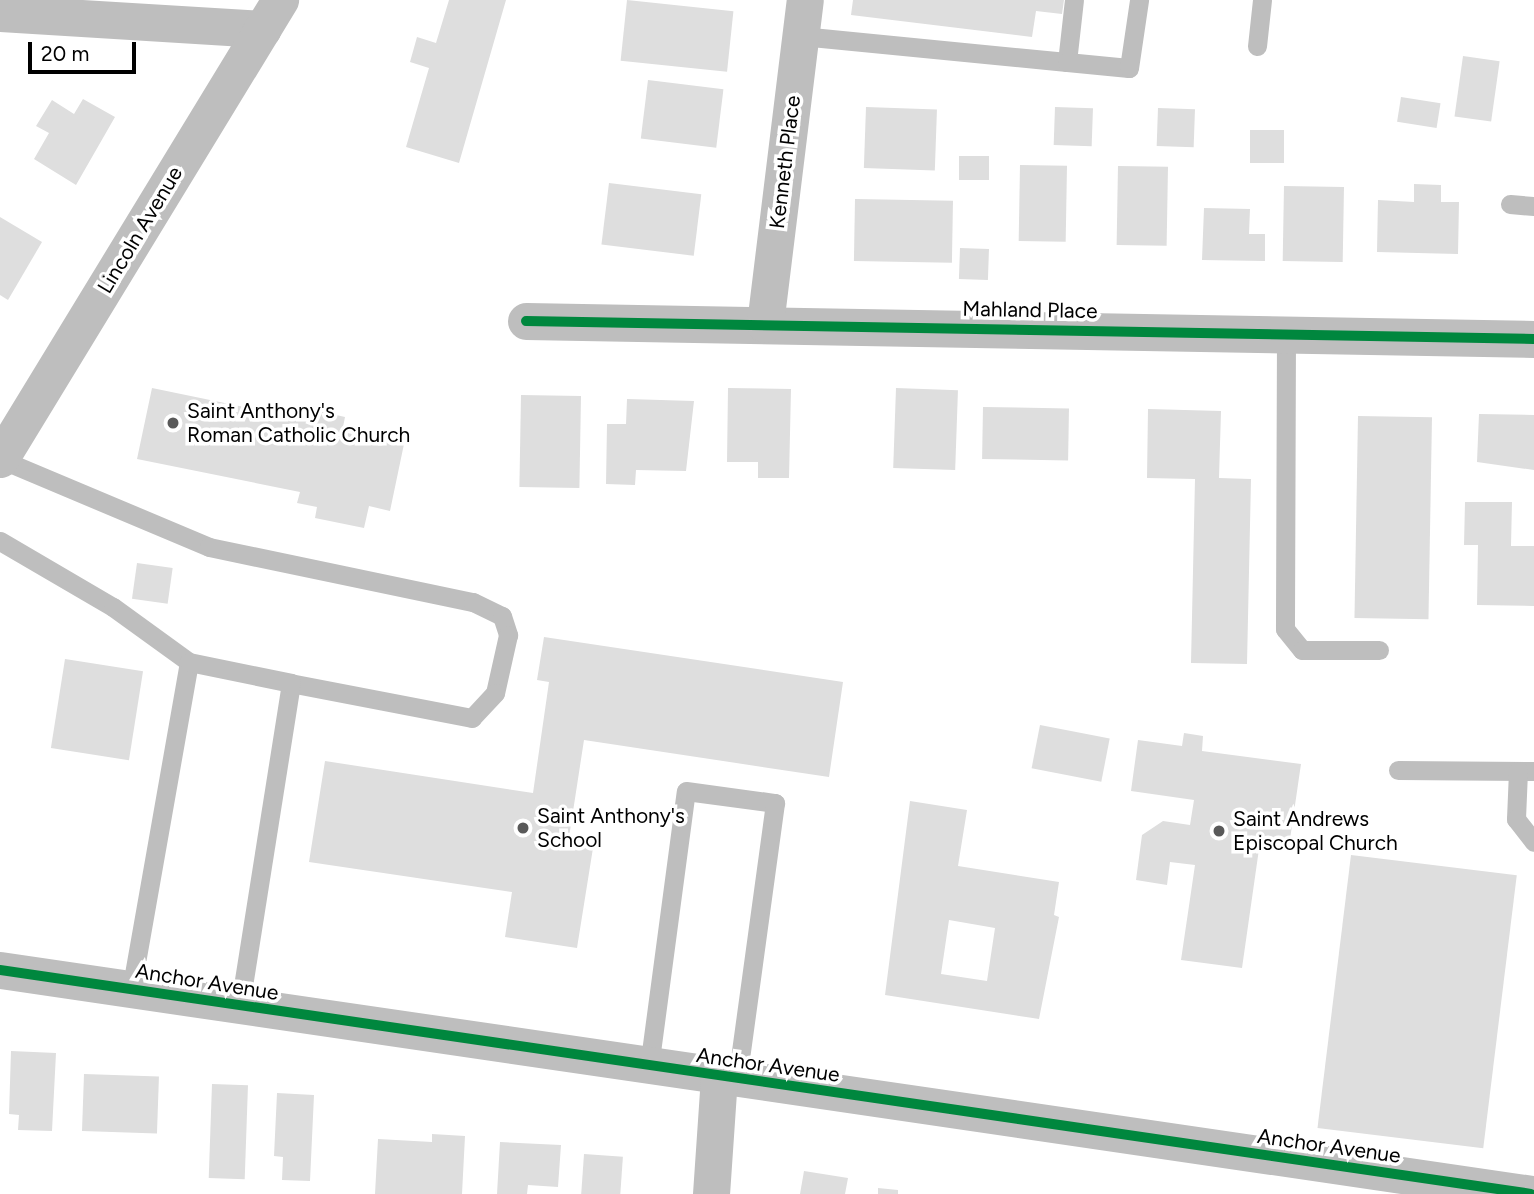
<!DOCTYPE html>
<style>
body{margin:0}
#map{position:relative;width:1534px;height:1194px;overflow:hidden;background:#fff;font-family:Figtree,sans-serif}
div>[style]{position:absolute}
.building>*{inset:0;background:#dedede;transform-origin:0 0}
.service>*{height:19px;margin:-9.5px;padding:0 9.5px;transform-origin:9.5px;border-radius:9.5px;background:#bebebe}
.minor>*{height:37px;margin:-18.5px;padding:0 18.5px;transform-origin:18.5px;border-radius:18.5px;background:#bebebe}
.cycleway>*{height:10px;margin:-5px;padding:0 5px;transform-origin:5px;border-radius:5px;background:#00873e}
.dots>*{width:19px;height:19px;translate:-50% -50%;box-sizing:border-box;border:4px solid #fff;border-radius:50%}
span{translate:-50% -50%;white-space:nowrap;text-align:center;line-height:1.15;-webkit-text-stroke:7px #fff;paint-order:stroke}
.street-label{font-size:21px;color:#000}
.poi-label{font-size:21px;color:#000}
.left{translate:0 -50%;text-align:left}
.scale{position:absolute;left:28px;top:42px;width:108px;height:32px;box-sizing:border-box;border:4px solid #000;border-top:0;padding-left:9px;font-size:21px;line-height:24px;white-space:nowrap;color:#000;-webkit-text-stroke:5px #fff;paint-order:stroke}
</style>
<div id="map">
<div class="building">
<div style="clip-path:polygon(449px 0,506px 0,459px 163px,406px 147px,429px 68px,410px 62px,417px 37px,436px 43px)"></div>
<div style="left:627px;top:0;width:107px;height:61px;rotate:6deg"></div>
<div style="clip-path:polygon(853px 0,1064px 0,1062px 14px,1036px 11px,1032px 37px,851px 15px)"></div>
<div style="left:1463px;top:56px;width:37px;height:61px;rotate:8deg"></div>
<div style="left:648px;top:80px;width:76px;height:59px;rotate:7deg"></div>
<div style="left:1401px;top:97px;width:40px;height:25px;rotate:9deg"></div>
<div style="clip-path:polygon(83px 99px,115px 117px,76px 185px,34px 159px,49px 133px,36px 126px,52px 100px,74px 114px)"></div>
<div style="left:866px;top:107px;width:71px;height:61px;rotate:2deg"></div>
<div style="left:1055px;top:107px;width:38px;height:38px;rotate:2deg"></div>
<div style="left:1158px;top:108px;width:37px;height:38px;rotate:2deg"></div>
<div style="left:1250px;top:130px;width:34px;height:33px"></div>
<div style="left:959px;top:156px;width:30px;height:24px"></div>
<div style="left:1020px;top:165px;width:47px;height:76px;rotate:1deg"></div>
<div style="left:1118px;top:166px;width:50px;height:79px;rotate:1deg"></div>
<div style="left:609px;top:183px;width:93px;height:62px;rotate:7deg"></div>
<div style="clip-path:polygon(1414px 184px,1441px 185px,1441px 202px,1459px 202px,1458px 254px,1377px 252px,1378px 200px,1414px 202px)"></div>
<div style="left:1284px;top:186px;width:60px;height:75px;rotate:1deg"></div>
<div style="left:855px;top:199px;width:98px;height:62px;rotate:1deg"></div>
<div style="clip-path:polygon(1204px 208px,1250px 209px,1249px 234px,1265px 234px,1265px 261px,1202px 260px)"></div>
<div style="clip-path:polygon(0 217px,42px 242px,8px 300px,0 295px)"></div>
<div style="left:960px;top:248px;width:29px;height:31px;rotate:2deg"></div>
<div style="clip-path:polygon(152px 388px,312px 421px,314px 410px,345px 417px,342px 432px,404px 444px,390px 511px,369px 506px,364px 528px,315px 518px,317px 507px,297px 503px,300px 492px,137px 459px)"></div>
<div style="clip-path:polygon(728px 388px,791px 389px,789px 478px,758px 478px,758px 462px,727px 462px)"></div>
<div style="left:896px;top:388px;width:62px;height:80px;rotate:2deg"></div>
<div style="left:521px;top:395px;width:60px;height:92px;rotate:1deg"></div>
<div style="clip-path:polygon(627px 399px,694px 401px,686px 471px,636px 470px,635px 485px,606px 484px,607px 424px,626px 424px)"></div>
<div style="left:983px;top:407px;width:86px;height:52px;rotate:1deg"></div>
<div style="clip-path:polygon(1148px 409px,1221px 411px,1219px 478px,1251px 479px,1247px 664px,1191px 663px,1195px 479px,1147px 478px)"></div>
<div style="clip-path:polygon(1479px 414px,1534px 415px,1534px 470px,1477px 462px)"></div>
<div style="left:1358px;top:416px;width:74px;height:202px;rotate:1deg"></div>
<div style="clip-path:polygon(1465px 502px,1512px 502px,1511px 546px,1534px 546px,1534px 606px,1477px 605px,1478px 545px,1464px 545px)"></div>
<div style="left:137px;top:563px;width:36px;height:36px;rotate:8deg"></div>
<div style="clip-path:polygon(544px 637px,843px 682px,829px 777px,584px 740px,568px 844px,593px 848px,577px 948px,505px 937px,512px 892px,309px 862px,325px 761px,533px 793px,549px 682px,537px 680px)"></div>
<div style="left:65px;top:659px;width:79px;height:90px;rotate:9deg"></div>
<div style="left:1040px;top:725px;width:71px;height:44px;rotate:11deg"></div>
<div style="clip-path:polygon(1184px 733px,1203px 736px,1202px 751px,1301px 764px,1289px 846px,1260px 842px,1242px 968px,1181px 960px,1195px 865px,1170px 862px,1167px 885px,1136px 880px,1142px 835px,1163px 821px,1190px 825px,1194px 800px,1131px 791px,1138px 740px,1182px 746px)"></div>
<div style="clip-path:polygon(evenodd,910px 801px,967px 810px,958px 866px,1059px 882px,1054px 915px,1059px 917px,1039px 1019px,885px 995px,910px 801px,949px 920px,995px 928px,987px 981px,941px 974px,949px 920px)"></div>
<div style="left:1351px;top:855px;width:167px;height:275px;rotate:7deg"></div>
<div style="clip-path:polygon(11px 1051px,56px 1053px,52px 1131px,18px 1130px,19px 1115px,9px 1114px)"></div>
<div style="left:84px;top:1074px;width:75px;height:57px;rotate:2deg"></div>
<div style="left:212px;top:1084px;width:36px;height:94px;rotate:2deg"></div>
<div style="clip-path:polygon(277px 1093px,314px 1095px,310px 1181px,282px 1180px,283px 1157px,274px 1156px)"></div>
<div style="clip-path:polygon(432px 1134px,465px 1136px,462px 1194px,375px 1194px,378px 1139px,432px 1142px)"></div>
<div style="clip-path:polygon(500px 1142px,561px 1145px,558px 1187px,528px 1185px,527px 1194px,497px 1194px)"></div>
<div style="left:584px;top:1154px;width:39px;height:40px;rotate:4deg"></div>
<div style="clip-path:polygon(804px 1171px,848px 1178px,845px 1194px,800px 1194px)"></div>
<div style="clip-path:polygon(878px 1188px,898px 1190px,898px 1194px,878px 1194px)"></div>
</div>
<div class="service">
<div style="left:801px;top:36px;width:267px;rotate:5.6deg"></div>
<div style="left:1067px;top:62px;width:62px;rotate:-83.6deg"></div>
<div style="left:1257px;top:46px;width:46px;rotate:-83.8deg"></div>
<div style="left:1067px;top:62px;width:62px;rotate:5.5deg"></div>
<div style="left:1129px;top:68px;width:69px;rotate:-81.6deg"></div>
<div style="left:1510px;top:204px;width:24px;rotate:5deg"></div>
<div style="left:1286px;top:334px;width:295px;rotate:90.2deg"></div>
<div style="left:1285px;top:629px;width:27px;rotate:51deg"></div>
<div style="left:1302px;top:650px;width:77px"></div>
<div style="left:0;top:459px;width:227px;rotate:22.8deg"></div>
<div style="left:209px;top:547px;width:270px;rotate:11.8deg"></div>
<div style="left:473px;top:602px;width:32px;rotate:26deg"></div>
<div style="left:502px;top:616px;width:20px;rotate:72deg"></div>
<div style="left:508px;top:635px;width:59px;rotate:102.6deg"></div>
<div style="left:495px;top:693px;width:34px;rotate:133deg"></div>
<div style="left:472px;top:718px;width:184px;rotate:-169.1deg"></div>
<div style="left:291px;top:683px;width:327px;rotate:99deg"></div>
<div style="left:0;top:541px;width:131px;rotate:30.3deg"></div>
<div style="left:113px;top:607px;width:94px;rotate:35.9deg"></div>
<div style="left:189px;top:662px;width:333px;rotate:100deg"></div>
<div style="left:189px;top:662px;width:104px;rotate:11.6deg"></div>
<div style="left:1398px;top:770px;width:136px;rotate:0.4deg"></div>
<div style="left:1518px;top:771px;width:48px;rotate:92.4deg"></div>
<div style="left:1516px;top:819px;width:29px;rotate:52deg"></div>
<div style="left:649px;top:1067px;width:278px;rotate:-82.4deg"></div>
<div style="left:686px;top:791px;width:90px;rotate:7.7deg"></div>
<div style="left:775px;top:803px;width:280px;rotate:97.8deg"></div>
</div>
<div class="minor">
<div style="left:0;top:13px;width:263px;rotate:3.5deg"></div>
<div style="left:526px;top:321px;width:1008px;rotate:1.02deg"></div>
<div style="left:765px;top:324px;width:326px;rotate:-83deg"></div>
<div style="left:0;top:459px;width:538px;rotate:-58.62deg"></div>
<div style="left:0;top:970px;width:1547px;rotate:8.32deg"></div>
<div style="left:711px;top:1194px;width:117px;rotate:-86.1deg"></div>
</div>
<div class="cycleway">
<div style="left:526px;top:321px;width:1008px;rotate:1.02deg"></div>
<div style="left:0;top:970px;width:1547px;rotate:8.32deg"></div>
</div>
<div class="dots">
<div style="left:173px;top:423px;background:#595959"></div>
<div style="left:523px;top:828px;background:#595959"></div>
<div style="left:1219px;top:831px;background:#595959"></div>
</div>
<div class="street-label">
<span style="left:785px;top:162px;rotate:-83deg">Kenneth Place</span>
<span style="left:140px;top:230px;rotate:-59deg">Lincoln Avenue</span>
<span style="left:1030px;top:310px;rotate:1deg">Mahland Place</span>
<span style="left:207px;top:982px;rotate:9deg">Anchor Avenue</span>
<span style="left:768px;top:1065px;rotate:8deg">Anchor Avenue</span>
<span style="left:1329px;top:1146px;rotate:8deg">Anchor Avenue</span>
</div>
<div class="poi-label">
<span class="left" style="left:187px;top:423px">Saint Anthony's<br>Roman Catholic Church</span>
<span class="left" style="left:537px;top:828px">Saint Anthony's<br>School</span>
<span class="left" style="left:1233px;top:831px">Saint Andrews<br>Episcopal Church</span>
</div>
<div class="scale">20 m</div>
</div>
